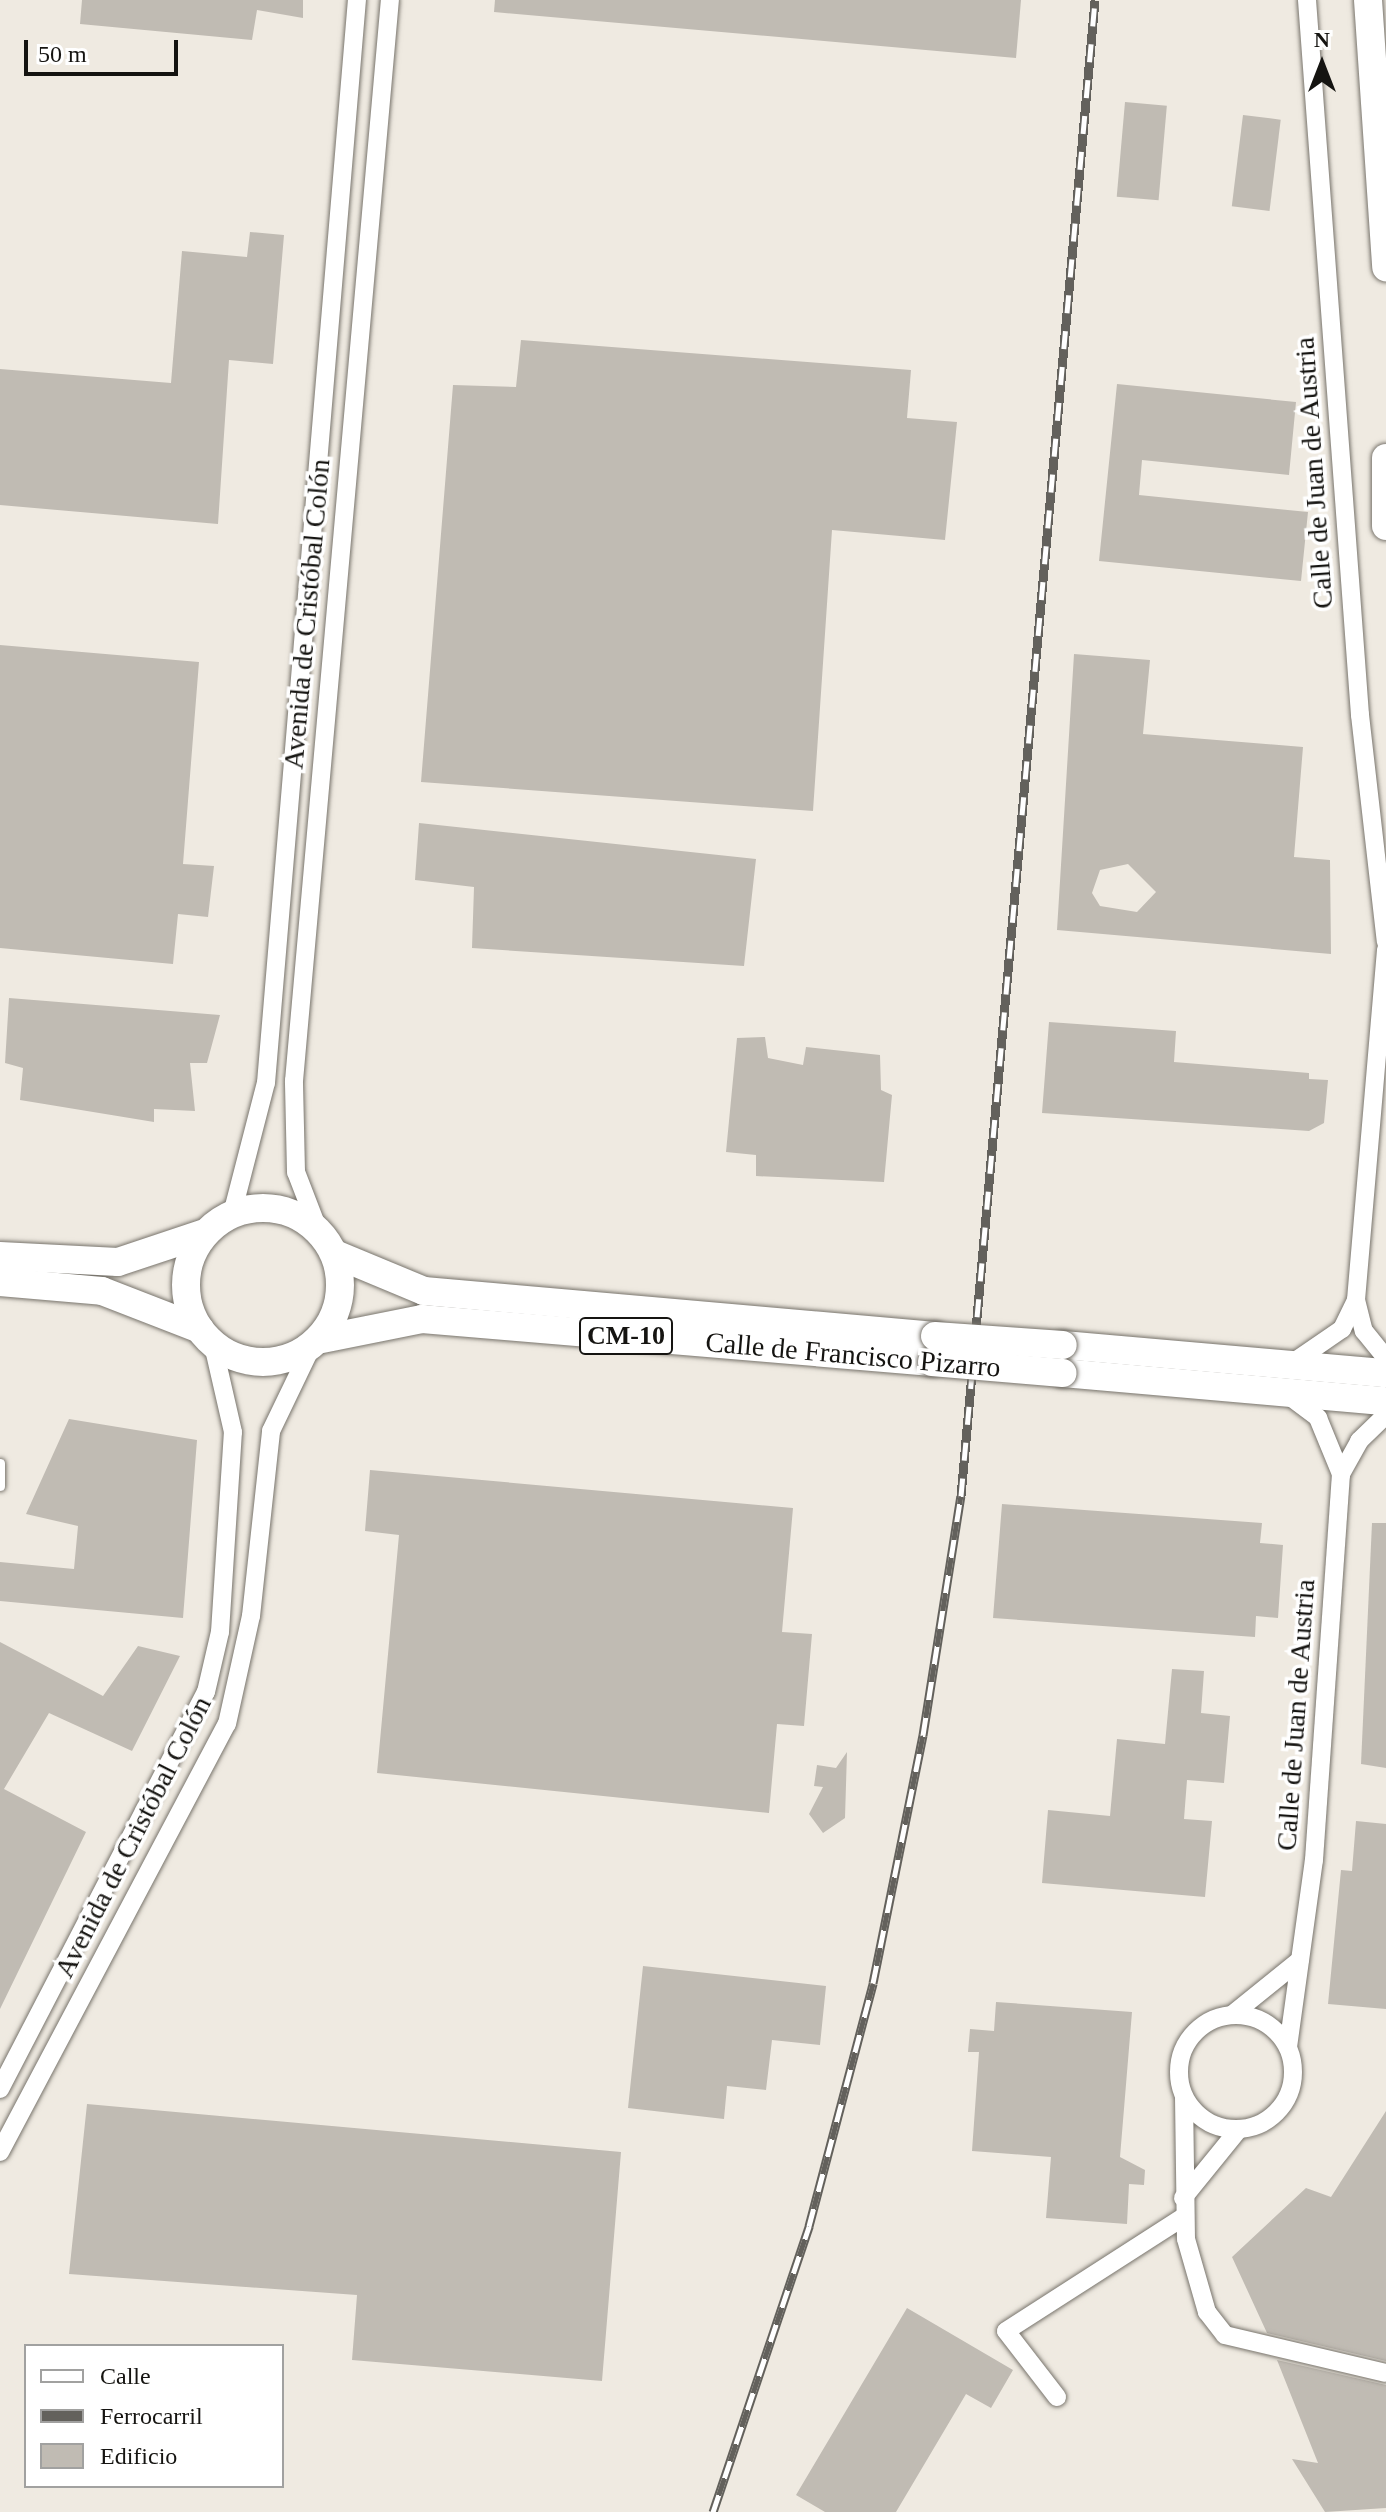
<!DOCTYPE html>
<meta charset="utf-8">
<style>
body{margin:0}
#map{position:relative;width:1386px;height:2512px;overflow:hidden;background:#efeae1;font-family:Georgia,serif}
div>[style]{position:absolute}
.building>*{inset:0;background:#c0bbb3;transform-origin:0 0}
.roads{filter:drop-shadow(0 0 2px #78746c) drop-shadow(0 0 2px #78746c)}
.lane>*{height:9px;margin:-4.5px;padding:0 4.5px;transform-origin:4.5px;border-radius:4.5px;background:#fff}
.street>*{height:18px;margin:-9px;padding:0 9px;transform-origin:9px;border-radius:9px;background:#fff}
.street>.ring{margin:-9px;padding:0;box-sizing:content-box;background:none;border:18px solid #fff;border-radius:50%}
.primary>*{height:28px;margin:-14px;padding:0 14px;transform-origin:14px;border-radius:14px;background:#fff}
.primary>.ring{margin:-14px;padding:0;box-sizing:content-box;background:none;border:28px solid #fff;border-radius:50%}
.rail>*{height:9px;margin-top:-4.5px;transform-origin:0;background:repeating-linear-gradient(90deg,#fff 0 18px,#63615c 0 36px);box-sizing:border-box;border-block:2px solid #63615c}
.bridges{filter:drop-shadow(0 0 2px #78746c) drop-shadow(0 0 2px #78746c)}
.primary-bridge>*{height:28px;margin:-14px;padding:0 14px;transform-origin:14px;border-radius:14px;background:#fff}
span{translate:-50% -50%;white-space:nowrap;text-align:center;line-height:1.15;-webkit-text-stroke:7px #fff;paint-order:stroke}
.shield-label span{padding:2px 6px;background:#fff;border:2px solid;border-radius:6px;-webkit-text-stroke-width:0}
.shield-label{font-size:26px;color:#151411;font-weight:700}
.street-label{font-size:28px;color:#151411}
.legend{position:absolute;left:24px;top:2344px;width:260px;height:144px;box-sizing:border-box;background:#fff;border:2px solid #a1a1a0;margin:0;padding:10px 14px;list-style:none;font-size:24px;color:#151411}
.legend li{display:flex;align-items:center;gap:16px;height:40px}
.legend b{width:40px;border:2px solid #a1a1a0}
.north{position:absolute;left:1282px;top:24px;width:80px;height:80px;-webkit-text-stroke:6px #fff;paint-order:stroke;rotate:0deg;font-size:22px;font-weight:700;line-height:32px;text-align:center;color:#151411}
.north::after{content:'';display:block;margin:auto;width:28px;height:36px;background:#151411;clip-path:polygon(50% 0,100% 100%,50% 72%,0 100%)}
.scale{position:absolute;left:24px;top:40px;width:154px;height:36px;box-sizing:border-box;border:4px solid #151411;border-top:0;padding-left:10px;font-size:24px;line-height:28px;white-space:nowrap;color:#151411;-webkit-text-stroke:6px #fff;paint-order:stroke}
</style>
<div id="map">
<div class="building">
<div style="clip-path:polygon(82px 0,303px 0,303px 18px,257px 10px,252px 40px,80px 24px)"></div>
<div style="clip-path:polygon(495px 0,1021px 0,1016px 58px,494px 12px)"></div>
<div style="left:1125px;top:102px;width:42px;height:95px;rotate:5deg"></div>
<div style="left:1243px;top:115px;width:38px;height:92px;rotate:7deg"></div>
<div style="clip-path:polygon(250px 232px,284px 235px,273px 364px,229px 360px,218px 524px,0 505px,0 369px,171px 383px,182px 251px,247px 257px)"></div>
<div style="clip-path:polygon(521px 340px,911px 370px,907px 418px,957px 422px,945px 540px,832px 530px,813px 811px,421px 782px,453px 385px,516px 387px)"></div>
<div style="clip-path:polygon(1117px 384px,1296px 402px,1289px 475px,1142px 460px,1139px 495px,1308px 512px,1301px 581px,1099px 561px)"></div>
<div style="clip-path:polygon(0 645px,199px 662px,183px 864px,214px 866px,208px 917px,178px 914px,173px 964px,0 948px)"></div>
<div style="clip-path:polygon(evenodd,1074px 654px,1150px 660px,1143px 734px,1303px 747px,1294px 857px,1330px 860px,1331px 954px,1057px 930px,1074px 654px,1128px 864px,1156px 892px,1137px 912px,1100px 906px,1092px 893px,1100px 870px,1128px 864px)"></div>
<div style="clip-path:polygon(419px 823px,756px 859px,744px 966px,472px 948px,474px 887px,415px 880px)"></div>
<div style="clip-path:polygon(9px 998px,220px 1015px,207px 1063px,190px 1063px,195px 1111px,154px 1109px,154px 1122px,20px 1100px,23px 1068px,5px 1063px)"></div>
<div style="clip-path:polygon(1049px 1022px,1176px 1031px,1174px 1062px,1309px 1073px,1309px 1079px,1328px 1080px,1324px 1123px,1309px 1131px,1042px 1113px)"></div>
<div style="clip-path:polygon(765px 1037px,768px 1058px,803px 1065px,806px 1047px,880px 1055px,881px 1090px,892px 1095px,884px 1182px,756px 1176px,756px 1155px,726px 1152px,737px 1038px)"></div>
<div style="clip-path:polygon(69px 1419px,197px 1440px,183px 1618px,0 1601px,0 1562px,74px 1569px,78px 1526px,26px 1514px)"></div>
<div style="clip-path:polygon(370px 1470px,793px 1508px,782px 1632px,812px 1634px,804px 1726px,777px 1724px,769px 1813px,377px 1773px,399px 1535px,365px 1531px)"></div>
<div style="clip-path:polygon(1002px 1504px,1262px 1523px,1260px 1543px,1283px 1545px,1278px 1618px,1256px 1616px,1255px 1637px,993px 1618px)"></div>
<div style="clip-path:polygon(1372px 1523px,1386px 1523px,1386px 1768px,1361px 1764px)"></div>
<div style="clip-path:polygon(0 1642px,103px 1696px,138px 1646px,180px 1656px,132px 1751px,49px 1713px,4px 1789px,86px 1832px,0 2009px)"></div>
<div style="clip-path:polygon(1172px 1669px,1204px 1671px,1201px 1713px,1230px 1716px,1224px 1783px,1187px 1780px,1184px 1819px,1212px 1821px,1205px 1897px,1042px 1883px,1048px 1810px,1110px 1816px,1117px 1739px,1165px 1744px)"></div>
<div style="clip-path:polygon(847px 1752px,845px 1818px,823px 1833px,809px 1814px,823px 1787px,814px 1786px,817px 1765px,836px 1768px)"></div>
<div style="clip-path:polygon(1356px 1821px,1386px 1824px,1386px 2009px,1328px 2004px,1341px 1870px,1352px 1871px)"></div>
<div style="clip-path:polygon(643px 1966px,826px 1986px,820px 2045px,772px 2040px,766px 2090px,727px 2086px,724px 2119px,628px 2108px)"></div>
<div style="clip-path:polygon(996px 2002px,1132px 2012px,1120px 2157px,1145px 2170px,1144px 2185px,1129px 2184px,1127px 2224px,1046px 2218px,1051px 2157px,972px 2151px,979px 2052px,968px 2052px,970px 2029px,994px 2031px)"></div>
<div style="clip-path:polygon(87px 2104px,621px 2152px,602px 2381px,352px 2360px,357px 2295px,69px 2274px)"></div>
<div style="clip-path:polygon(1386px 2111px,1386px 2361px,1267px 2333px,1232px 2257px,1306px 2188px,1331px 2197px)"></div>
<div style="clip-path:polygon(907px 2308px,1013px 2370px,991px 2408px,966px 2394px,896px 2512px,825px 2512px,796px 2495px)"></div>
<div style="clip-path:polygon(1277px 2360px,1386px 2385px,1386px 2508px,1325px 2512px,1292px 2459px,1318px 2463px)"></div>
</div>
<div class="roads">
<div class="lane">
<div style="left:0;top:1463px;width:23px;rotate:90deg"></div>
</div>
<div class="street">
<div style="left:1307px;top:0;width:717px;rotate:85.76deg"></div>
<div style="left:1360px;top:715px;width:228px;rotate:83.5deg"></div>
<div style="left:232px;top:1214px;width:135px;rotate:-75.5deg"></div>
<div style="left:266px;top:1083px;width:1087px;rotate:-85.2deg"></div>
<div style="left:318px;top:1229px;width:61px;rotate:-111.1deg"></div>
<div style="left:296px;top:1172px;width:91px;rotate:-91.3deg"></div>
<div style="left:294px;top:1081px;width:1085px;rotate:-84.93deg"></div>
<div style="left:1356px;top:1300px;width:352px;rotate:-85.1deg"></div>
<div style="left:1291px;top:1364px;width:62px;rotate:-34.5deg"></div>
<div style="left:1342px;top:1329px;width:32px;rotate:-64deg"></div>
<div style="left:1356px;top:1300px;width:32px;rotate:76deg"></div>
<div style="left:1364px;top:1331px;width:35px;rotate:51deg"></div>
<div style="left:1288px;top:1395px;width:38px;rotate:37deg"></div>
<div style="left:1318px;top:1418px;width:61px;rotate:67.7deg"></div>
<div style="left:1341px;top:1474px;width:38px;rotate:-61deg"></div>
<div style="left:1359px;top:1441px;width:37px;rotate:-44deg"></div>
<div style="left:1233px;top:2014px;width:86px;rotate:-38.9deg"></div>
<div class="ring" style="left:1179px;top:2015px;width:96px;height:96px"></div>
<div style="left:1288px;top:2047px;width:189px;rotate:-82.1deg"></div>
<div style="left:1314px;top:1860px;width:387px;rotate:-86deg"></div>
<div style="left:0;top:2089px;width:447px;rotate:-62.6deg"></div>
<div style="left:206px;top:1692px;width:62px;rotate:-76.9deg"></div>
<div style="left:220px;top:1632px;width:200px;rotate:-86.3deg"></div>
<div style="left:233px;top:1432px;width:94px;rotate:-102.9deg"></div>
<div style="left:1184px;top:2097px;width:142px;rotate:89.2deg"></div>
<div style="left:1186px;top:2239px;width:76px;rotate:74deg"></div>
<div style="left:1207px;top:2312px;width:29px;rotate:52deg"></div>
<div style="left:1225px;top:2335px;width:165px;rotate:13.3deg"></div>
<div style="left:0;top:2152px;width:484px;rotate:-62.1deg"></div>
<div style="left:227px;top:1724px;width:111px;rotate:-77.5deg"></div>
<div style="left:251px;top:1616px;width:186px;rotate:-83.8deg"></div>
<div style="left:271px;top:1431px;width:92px;rotate:-64.3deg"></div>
<div style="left:1183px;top:2198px;width:89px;rotate:-50.9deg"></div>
<div style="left:1057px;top:2397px;width:83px;rotate:-127.7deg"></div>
<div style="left:1006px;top:2331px;width:213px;rotate:-32.7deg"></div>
</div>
<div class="primary">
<div style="left:1368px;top:0;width:268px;rotate:86.1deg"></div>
<div style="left:1386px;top:458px;width:68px;rotate:90deg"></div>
<div class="ring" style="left:186px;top:1208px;width:126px;height:126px"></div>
<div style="left:335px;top:1254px;width:96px;rotate:22.6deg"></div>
<div style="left:424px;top:1291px;width:513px;rotate:5.03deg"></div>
<div style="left:0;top:1256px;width:118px;rotate:2.9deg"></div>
<div style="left:118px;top:1262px;width:89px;rotate:-18.4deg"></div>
<div style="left:0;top:1282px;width:102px;rotate:5deg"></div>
<div style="left:102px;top:1291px;width:105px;rotate:21.2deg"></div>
<div style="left:322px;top:1339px;width:102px;rotate:-11.3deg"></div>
<div style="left:422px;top:1319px;width:512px;rotate:4.82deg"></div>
<div style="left:1063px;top:1345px;width:324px;rotate:5deg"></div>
<div style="left:1063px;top:1373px;width:324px;rotate:5deg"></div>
</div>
</div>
<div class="rail">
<div style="left:713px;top:2512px;width:302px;rotate:-71.4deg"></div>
<div style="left:809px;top:2226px;width:251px;rotate:-75.2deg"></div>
<div style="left:873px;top:1983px;width:253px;rotate:-78.6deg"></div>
<div style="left:923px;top:1735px;width:242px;rotate:-81deg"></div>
<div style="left:961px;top:1496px;width:1502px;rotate:-84.88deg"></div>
</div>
<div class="bridges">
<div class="primary-bridge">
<div style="left:935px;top:1336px;width:128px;rotate:4deg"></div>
<div style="left:932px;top:1362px;width:131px;rotate:4.8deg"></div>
</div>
</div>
<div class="shield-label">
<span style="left:626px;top:1336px">CM-10</span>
</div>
<div class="street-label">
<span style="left:1314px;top:473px;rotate:-94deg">Calle de Juan de Austria</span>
<span style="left:307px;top:614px;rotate:-85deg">Avenida de Cristóbal Colón</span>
<span style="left:853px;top:1355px;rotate:5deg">Calle de Francisco Pizarro</span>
<span style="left:1296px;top:1715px;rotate:-86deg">Calle de Juan de Austria</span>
<span style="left:133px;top:1837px;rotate:-63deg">Avenida de Cristóbal Colón</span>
</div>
<ul class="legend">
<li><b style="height:10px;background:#fff"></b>Calle</li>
<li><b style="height:10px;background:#63615c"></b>Ferrocarril</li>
<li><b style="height:22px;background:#c0bbb3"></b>Edificio</li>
</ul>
<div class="north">N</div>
<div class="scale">50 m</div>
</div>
